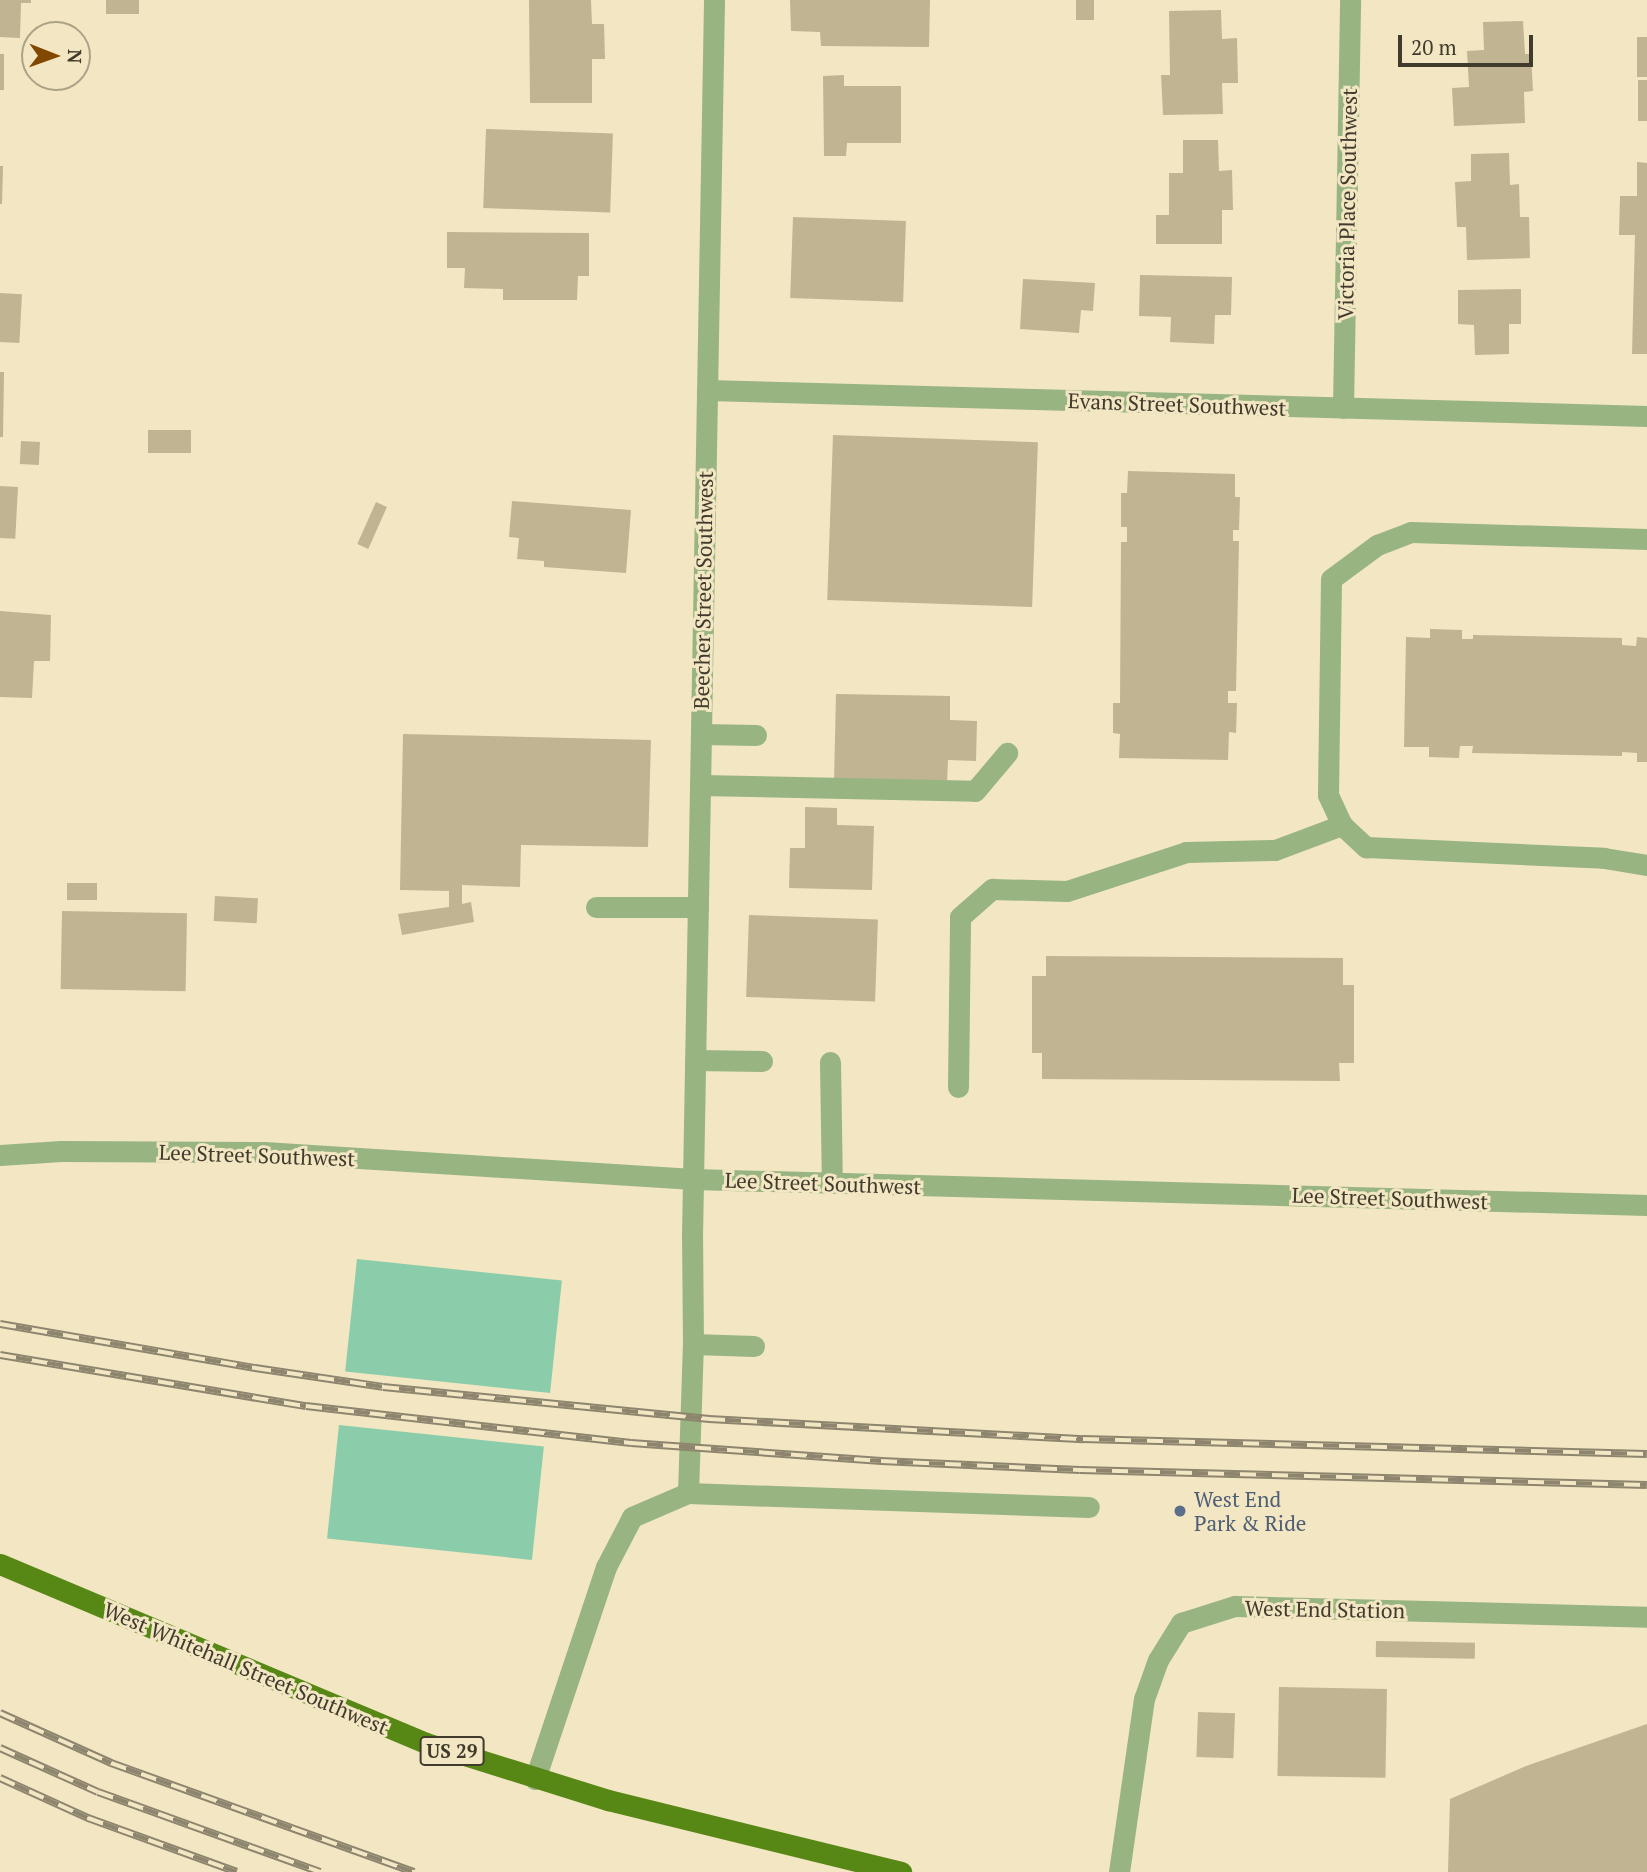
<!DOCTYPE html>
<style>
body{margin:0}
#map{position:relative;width:1647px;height:1872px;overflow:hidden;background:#f2e6c3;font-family:"PT Serif",serif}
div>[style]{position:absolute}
.green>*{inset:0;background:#8bcdaa;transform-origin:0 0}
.building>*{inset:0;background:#c0b493;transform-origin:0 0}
.minor>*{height:21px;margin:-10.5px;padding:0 10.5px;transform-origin:10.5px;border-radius:10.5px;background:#98b481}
.major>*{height:21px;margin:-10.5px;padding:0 10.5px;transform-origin:10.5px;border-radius:10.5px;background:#578715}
.rail>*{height:8px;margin-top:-4px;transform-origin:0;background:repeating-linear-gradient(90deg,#f2e6c3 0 16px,#8d856e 0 32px);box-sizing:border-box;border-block:2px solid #8d856e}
.dots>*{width:19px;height:19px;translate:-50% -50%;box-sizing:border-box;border:4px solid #f2e6c3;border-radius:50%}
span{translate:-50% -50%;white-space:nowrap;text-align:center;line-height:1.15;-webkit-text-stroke:6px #f2e6c3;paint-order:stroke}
.shield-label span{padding:2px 5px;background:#f2e6c3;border:2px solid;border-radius:5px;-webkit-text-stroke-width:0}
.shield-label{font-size:19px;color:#403b2d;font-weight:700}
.street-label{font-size:21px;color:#403b2d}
.service-label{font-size:21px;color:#4e5e75}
.left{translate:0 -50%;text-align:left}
.north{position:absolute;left:21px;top:21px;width:70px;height:70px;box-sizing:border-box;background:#f2e6c3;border:2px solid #aba287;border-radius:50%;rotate:91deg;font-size:19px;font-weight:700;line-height:28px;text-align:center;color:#403b2d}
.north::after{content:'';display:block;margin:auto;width:24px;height:32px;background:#834800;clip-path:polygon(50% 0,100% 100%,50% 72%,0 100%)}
.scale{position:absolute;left:1398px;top:35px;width:135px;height:32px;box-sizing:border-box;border:4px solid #403b2d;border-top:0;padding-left:9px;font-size:21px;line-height:24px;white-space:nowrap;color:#403b2d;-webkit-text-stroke:5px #f2e6c3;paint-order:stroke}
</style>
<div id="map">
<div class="green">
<div style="left:357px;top:1259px;width:206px;height:113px;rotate:6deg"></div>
<div style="left:339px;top:1425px;width:206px;height:114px;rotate:6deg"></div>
</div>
<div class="building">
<div style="clip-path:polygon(0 0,31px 0,31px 3px,21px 3px,20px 38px,0 37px)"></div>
<div style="left:106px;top:0;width:33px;height:14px"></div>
<div style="clip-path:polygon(529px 0,591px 0,592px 24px,604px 24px,605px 59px,592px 59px,592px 103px,530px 103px)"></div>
<div style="clip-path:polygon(790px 0,930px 0,929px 47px,821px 46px,820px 32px,791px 31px)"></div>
<div style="left:1076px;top:0;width:18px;height:20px"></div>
<div style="clip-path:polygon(1221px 10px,1222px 39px,1237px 38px,1238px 83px,1222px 83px,1223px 114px,1163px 115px,1161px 75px,1170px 75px,1169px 11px)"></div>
<div style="clip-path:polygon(1523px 21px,1525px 54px,1531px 54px,1533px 91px,1524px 92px,1525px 123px,1454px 126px,1452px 88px,1469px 87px,1467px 51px,1484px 50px,1483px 22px)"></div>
<div style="left:1637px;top:37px;width:10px;height:40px"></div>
<div style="left:0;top:54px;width:4px;height:36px"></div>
<div style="clip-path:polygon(844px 75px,844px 86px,901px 86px,901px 143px,847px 143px,846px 156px,824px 156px,823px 76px)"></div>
<div style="left:1638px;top:80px;width:9px;height:41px"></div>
<div style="left:486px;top:129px;width:127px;height:79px;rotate:2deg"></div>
<div style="clip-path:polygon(1183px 140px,1218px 140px,1219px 171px,1232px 170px,1233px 210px,1222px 210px,1222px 244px,1156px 244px,1156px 215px,1169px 215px,1169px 173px,1183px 173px)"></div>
<div style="clip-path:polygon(1509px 153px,1510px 185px,1519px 184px,1520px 217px,1529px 217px,1530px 258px,1467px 260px,1466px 227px,1457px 227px,1455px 182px,1471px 181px,1471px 154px)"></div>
<div style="clip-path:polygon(1637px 162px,1647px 163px,1647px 354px,1632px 354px,1635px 235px,1619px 235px,1620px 196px,1637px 196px)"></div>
<div style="clip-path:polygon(0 166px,3px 166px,2px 204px,0 204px)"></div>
<div style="left:793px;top:217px;width:113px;height:81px;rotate:2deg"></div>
<div style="clip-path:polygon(447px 232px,589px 233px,589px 276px,578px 276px,577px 300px,503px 300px,503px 289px,464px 288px,465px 268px,447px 268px)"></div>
<div style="clip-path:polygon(1140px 275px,1232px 277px,1231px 315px,1215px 315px,1214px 344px,1170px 342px,1171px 317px,1139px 316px)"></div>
<div style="clip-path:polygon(1023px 279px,1095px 283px,1093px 311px,1081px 310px,1079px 333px,1020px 329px)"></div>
<div style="clip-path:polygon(1521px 289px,1521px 324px,1509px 324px,1509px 354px,1475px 355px,1474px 325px,1458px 324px,1458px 290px)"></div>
<div style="left:0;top:293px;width:22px;height:49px;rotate:3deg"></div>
<div style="clip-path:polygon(0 372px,4px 372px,3px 437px,0 437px)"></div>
<div style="left:148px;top:430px;width:43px;height:23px"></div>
<div style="left:833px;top:435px;width:205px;height:165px;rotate:2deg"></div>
<div style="left:21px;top:441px;width:19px;height:23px;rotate:3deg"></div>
<div style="clip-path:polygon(1128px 471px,1235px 474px,1235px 497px,1240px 497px,1239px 530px,1233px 530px,1233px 541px,1239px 541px,1236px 691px,1228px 691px,1228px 703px,1237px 703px,1236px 733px,1229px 732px,1228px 760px,1119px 758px,1120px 734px,1113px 733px,1113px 703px,1120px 703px,1121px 542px,1127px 542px,1127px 527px,1121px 527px,1121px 493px,1127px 493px)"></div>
<div style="left:0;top:486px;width:18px;height:52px;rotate:3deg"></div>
<div style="clip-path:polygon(512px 501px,631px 510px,626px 573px,544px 567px,544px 561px,517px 559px,519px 538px,509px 537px)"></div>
<div style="left:376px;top:502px;width:12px;height:46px;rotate:24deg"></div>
<div style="clip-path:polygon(0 611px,51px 615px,50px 661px,34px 661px,32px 698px,0 697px)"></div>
<div style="clip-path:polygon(1430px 629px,1462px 630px,1462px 639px,1473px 639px,1473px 635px,1622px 638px,1622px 645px,1636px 646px,1637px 637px,1647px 638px,1647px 762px,1637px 762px,1637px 753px,1622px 752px,1622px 756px,1472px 753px,1473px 746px,1460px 746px,1459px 758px,1429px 757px,1429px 747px,1404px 747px,1406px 637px,1430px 638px)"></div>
<div style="clip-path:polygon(836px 694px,950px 696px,950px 720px,977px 721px,976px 761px,948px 760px,947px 783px,834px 781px)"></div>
<div style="clip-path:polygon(403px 734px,651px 740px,648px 847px,521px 845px,520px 887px,462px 885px,462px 904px,471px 902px,474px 922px,402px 935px,398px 914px,449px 907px,449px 891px,400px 890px)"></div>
<div style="clip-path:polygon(805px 807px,837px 808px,837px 825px,874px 826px,872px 890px,789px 888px,790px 848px,805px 848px)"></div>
<div style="left:67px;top:883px;width:30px;height:17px"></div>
<div style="left:215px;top:896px;width:43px;height:25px;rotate:3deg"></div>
<div style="left:62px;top:911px;width:125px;height:78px;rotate:1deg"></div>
<div style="left:749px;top:915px;width:129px;height:82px;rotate:2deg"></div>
<div style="clip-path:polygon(1046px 956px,1343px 958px,1343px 985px,1354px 985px,1354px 1063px,1339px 1063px,1340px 1081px,1042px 1079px,1042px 1053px,1032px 1053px,1032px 976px,1046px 976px)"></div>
<div style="left:1376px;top:1641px;width:99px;height:16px;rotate:1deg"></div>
<div style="left:1279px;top:1687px;width:108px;height:89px;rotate:1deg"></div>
<div style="left:1198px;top:1712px;width:37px;height:45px;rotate:2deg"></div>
<div style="clip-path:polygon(1647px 1724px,1647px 1872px,1448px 1872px,1450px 1799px,1526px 1766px)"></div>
</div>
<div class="minor">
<div style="left:707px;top:390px;width:940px;rotate:1.58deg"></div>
<div style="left:1343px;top:408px;width:408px;rotate:-89deg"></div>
<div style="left:1647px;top:539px;width:236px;rotate:-178.3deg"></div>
<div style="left:1411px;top:532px;width:36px;rotate:159deg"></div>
<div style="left:1377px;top:545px;width:57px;rotate:143.5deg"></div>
<div style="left:1331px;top:579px;width:216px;rotate:90.8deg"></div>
<div style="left:1328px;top:795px;width:33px;rotate:65deg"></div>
<div style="left:1342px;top:825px;width:33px;rotate:43deg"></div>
<div style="left:1366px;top:847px;width:238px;rotate:2.6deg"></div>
<div style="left:1604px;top:858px;width:44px;rotate:9.2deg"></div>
<div style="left:701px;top:734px;width:55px;rotate:1deg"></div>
<div style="left:700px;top:785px;width:275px;rotate:1.2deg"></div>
<div style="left:975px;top:791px;width:50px;rotate:-49.9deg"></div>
<div style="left:596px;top:907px;width:102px"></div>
<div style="left:695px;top:1060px;width:67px;rotate:0.9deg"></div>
<div style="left:830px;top:1062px;width:121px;rotate:89.1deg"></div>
<div style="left:958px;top:1087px;width:170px;rotate:-89.3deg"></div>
<div style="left:960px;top:917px;width:43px;rotate:-41.2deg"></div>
<div style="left:992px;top:889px;width:75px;rotate:1.5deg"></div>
<div style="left:1067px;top:891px;width:125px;rotate:-18.1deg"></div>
<div style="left:1186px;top:852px;width:89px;rotate:-1.3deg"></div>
<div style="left:1275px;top:850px;width:72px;rotate:-20.5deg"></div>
<div style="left:0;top:1155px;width:61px;rotate:-3.8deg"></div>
<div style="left:61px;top:1151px;width:203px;rotate:0.3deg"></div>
<div style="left:264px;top:1152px;width:430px;rotate:3.6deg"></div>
<div style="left:693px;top:1179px;width:954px;rotate:1.56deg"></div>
<div style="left:693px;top:1344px;width:61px;rotate:1.9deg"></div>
<div style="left:688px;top:1493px;width:149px;rotate:-88.1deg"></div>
<div style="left:693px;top:1344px;width:107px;rotate:-90.5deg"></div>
<div style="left:692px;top:1237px;width:1237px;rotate:-88.98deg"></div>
<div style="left:535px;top:1779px;width:224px;rotate:-71.5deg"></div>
<div style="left:606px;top:1567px;width:56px;rotate:-62.5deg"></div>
<div style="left:632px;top:1517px;width:61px;rotate:-23.2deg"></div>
<div style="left:688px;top:1493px;width:401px;rotate:2deg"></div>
<div style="left:1119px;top:1872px;width:175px;rotate:-81.8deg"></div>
<div style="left:1144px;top:1699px;width:41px;rotate:-70.3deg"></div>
<div style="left:1158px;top:1660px;width:44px;rotate:-58.1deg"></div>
<div style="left:1181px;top:1623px;width:57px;rotate:-17.5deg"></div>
<div style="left:1235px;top:1606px;width:412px;rotate:1.5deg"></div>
</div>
<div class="major">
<div style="left:0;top:1564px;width:462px;rotate:22.8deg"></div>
<div style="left:426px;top:1743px;width:191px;rotate:17.4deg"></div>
<div style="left:608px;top:1800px;width:302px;rotate:13.8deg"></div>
</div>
<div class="rail">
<div style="left:0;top:1324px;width:259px;rotate:9.8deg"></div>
<div style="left:255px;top:1368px;width:129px;rotate:8.4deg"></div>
<div style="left:383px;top:1387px;width:328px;rotate:5.6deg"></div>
<div style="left:709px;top:1419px;width:375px;rotate:3.1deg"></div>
<div style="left:1083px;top:1439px;width:564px;rotate:1.52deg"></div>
<div style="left:0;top:1355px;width:310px;rotate:9.5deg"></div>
<div style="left:306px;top:1406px;width:327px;rotate:6.5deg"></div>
<div style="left:631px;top:1443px;width:251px;rotate:4.1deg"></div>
<div style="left:881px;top:1461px;width:199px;rotate:2.6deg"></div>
<div style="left:1080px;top:1470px;width:567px;rotate:1.52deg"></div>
<div style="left:0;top:1713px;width:122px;rotate:24.2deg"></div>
<div style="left:111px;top:1763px;width:322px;rotate:19.8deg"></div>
<div style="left:0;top:1748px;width:107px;rotate:24.2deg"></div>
<div style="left:98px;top:1792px;width:236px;rotate:19.8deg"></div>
<div style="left:0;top:1778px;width:97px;rotate:24.4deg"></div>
<div style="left:88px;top:1818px;width:158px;rotate:19.9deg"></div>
</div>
<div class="dots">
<div style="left:1180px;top:1511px;background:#5c6f8a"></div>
</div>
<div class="shield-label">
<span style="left:452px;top:1751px">US 29</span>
</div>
<div class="street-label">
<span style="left:1347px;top:204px;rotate:-89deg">Victoria Place Southwest</span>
<span style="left:1177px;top:404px;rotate:2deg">Evans Street Southwest</span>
<span style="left:703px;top:590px;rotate:-89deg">Beecher Street Southwest</span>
<span style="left:257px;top:1155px;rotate:2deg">Lee Street Southwest</span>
<span style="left:823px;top:1183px;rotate:2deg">Lee Street Southwest</span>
<span style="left:1390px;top:1198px;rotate:2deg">Lee Street Southwest</span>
<span style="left:1325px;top:1609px;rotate:1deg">West End Station</span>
<span style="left:246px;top:1668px;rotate:23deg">West Whitehall Street Southwest</span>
</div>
<div class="service-label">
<span class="left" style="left:1194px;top:1511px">West End<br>Park &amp; Ride</span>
</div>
<div class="north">N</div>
<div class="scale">20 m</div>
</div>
